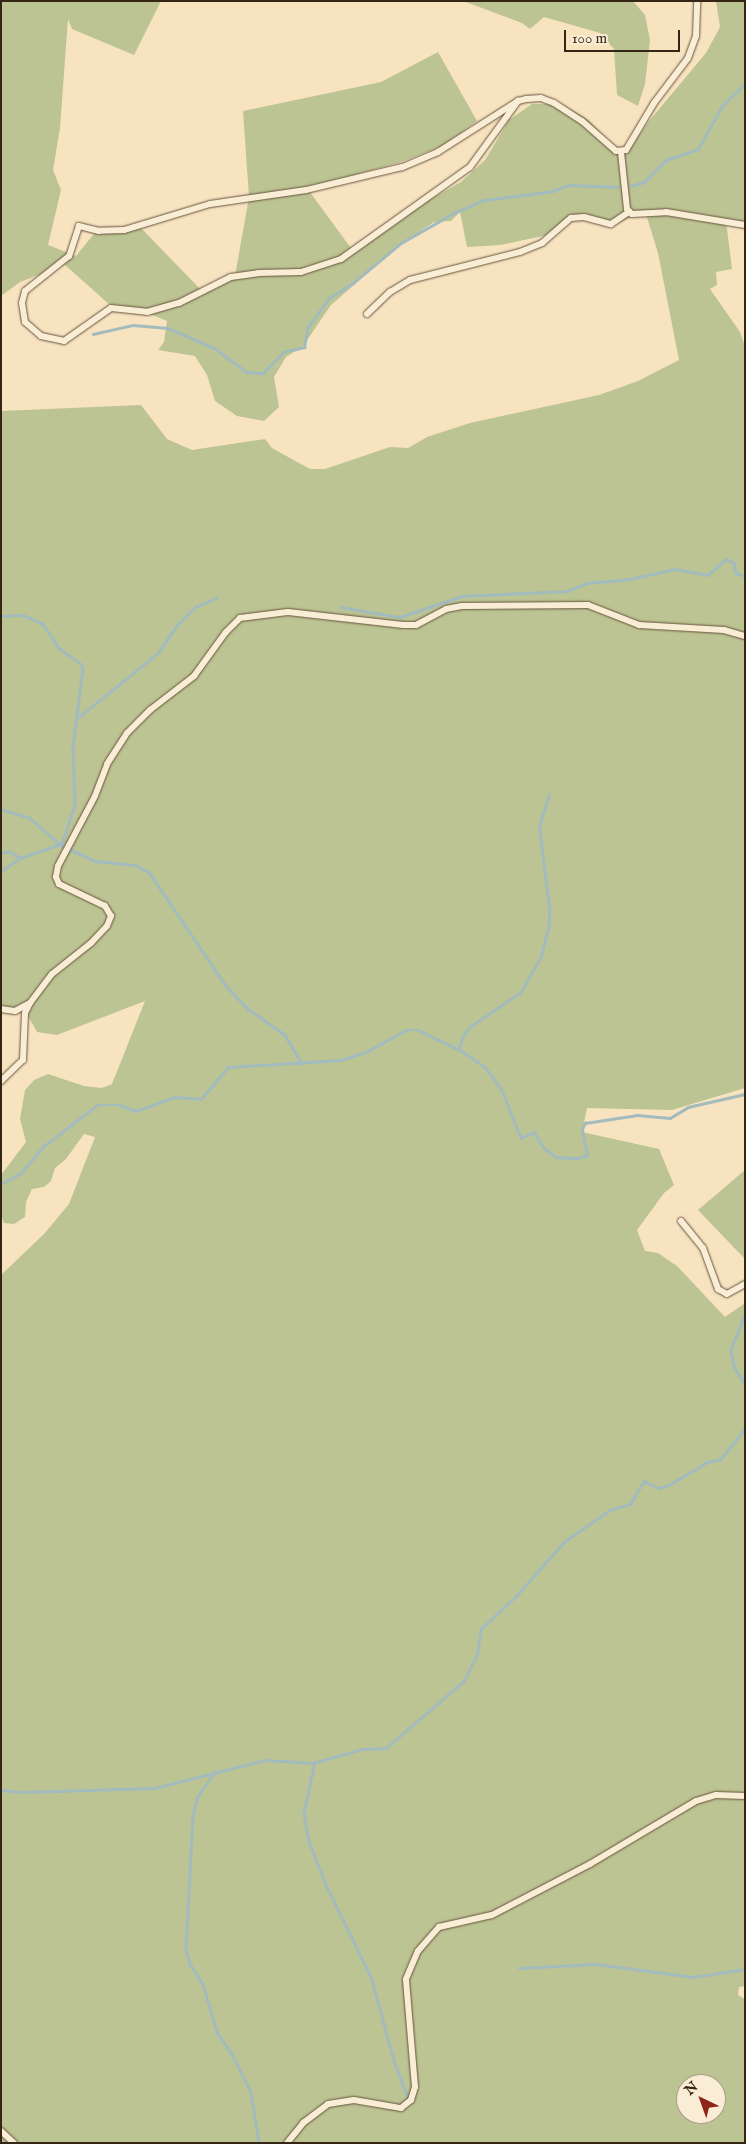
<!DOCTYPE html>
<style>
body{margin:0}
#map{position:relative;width:746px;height:2144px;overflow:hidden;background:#f8e3c0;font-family:"IM FELL English",serif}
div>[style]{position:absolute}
.green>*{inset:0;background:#bdc493}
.stream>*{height:2.5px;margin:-1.25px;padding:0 1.25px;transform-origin:1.25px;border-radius:1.25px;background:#a2bbbd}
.roads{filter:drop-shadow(0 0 1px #66543e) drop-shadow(0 0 1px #66543e)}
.minor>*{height:6px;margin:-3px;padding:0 3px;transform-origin:3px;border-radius:3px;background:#faedd6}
span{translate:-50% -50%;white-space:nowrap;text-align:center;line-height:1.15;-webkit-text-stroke:4px #faedd6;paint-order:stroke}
.frame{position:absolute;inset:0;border:2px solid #352513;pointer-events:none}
.north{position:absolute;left:676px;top:2074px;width:50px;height:50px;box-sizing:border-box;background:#faedd6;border:1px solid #ab9d88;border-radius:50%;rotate:318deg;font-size:14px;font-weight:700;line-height:20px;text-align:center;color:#352513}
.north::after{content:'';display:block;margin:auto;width:18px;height:22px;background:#8f2418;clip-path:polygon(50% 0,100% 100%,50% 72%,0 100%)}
.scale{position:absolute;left:564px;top:30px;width:116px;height:22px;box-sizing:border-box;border:2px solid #352513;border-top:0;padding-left:6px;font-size:15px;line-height:18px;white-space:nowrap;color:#352513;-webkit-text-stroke:4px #faedd6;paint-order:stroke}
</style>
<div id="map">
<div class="green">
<div style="clip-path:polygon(evenodd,1px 1px,161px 1px,134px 55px,72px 29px,68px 19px,60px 128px,53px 170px,61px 190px,48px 245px,76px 256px,97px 230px,140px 227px,202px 291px,235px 276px,249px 197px,243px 111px,381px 82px,438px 52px,477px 121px,444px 145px,404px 161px,307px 188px,353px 251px,408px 212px,461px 182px,485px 160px,509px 120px,532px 104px,560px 104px,574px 111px,589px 120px,614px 147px,628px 151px,649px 121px,706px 53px,720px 27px,716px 1px,745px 1px,745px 225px,726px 221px,732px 269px,716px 272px,717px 285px,710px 289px,740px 332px,745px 346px,745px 1088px,672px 1110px,587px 1108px,582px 1132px,659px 1149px,674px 1185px,664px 1193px,637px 1230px,645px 1251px,658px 1253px,677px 1266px,725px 1317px,745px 1303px,745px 1986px,739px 1987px,738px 1995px,745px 1999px,745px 2143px,1px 2143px,1px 1275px,44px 1234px,69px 1204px,95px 1137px,84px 1134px,66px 1159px,55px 1168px,51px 1181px,44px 1187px,32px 1189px,26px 1202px,25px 1217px,14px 1224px,4px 1223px,1px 1215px,1px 1175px,26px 1142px,20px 1119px,25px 1090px,34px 1080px,48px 1074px,84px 1086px,102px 1088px,112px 1084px,145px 1001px,57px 1035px,37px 1032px,27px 1014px,1px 1005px,1px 411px,141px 405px,167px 439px,192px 450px,265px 439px,272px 448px,310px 469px,325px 469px,390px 447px,408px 448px,427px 437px,470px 423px,599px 395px,638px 381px,679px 360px,658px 253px,645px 211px,614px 225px,571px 214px,547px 235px,501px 245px,467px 247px,460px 212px,451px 221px,434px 222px,402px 243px,331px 305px,303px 346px,286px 357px,274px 377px,279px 407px,264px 421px,237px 416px,215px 401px,207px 375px,195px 356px,158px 350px,164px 342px,167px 321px,135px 308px,110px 305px,65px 265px,20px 282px,1px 296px,1px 1px,686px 2084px,716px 2084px,716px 2114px,686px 2114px,686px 2084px)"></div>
<div style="clip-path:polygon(463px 1px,633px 1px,645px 15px,650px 40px,645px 84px,638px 106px,617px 95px,614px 49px,600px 33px,544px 17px,530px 29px,522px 23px)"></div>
<div style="clip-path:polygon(745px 1170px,745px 1259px,698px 1210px)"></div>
</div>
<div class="stream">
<div style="left:631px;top:186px;width:14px;rotate:-17deg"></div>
<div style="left:644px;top:182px;width:31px;rotate:-45deg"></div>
<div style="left:666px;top:160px;width:34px;rotate:-19deg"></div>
<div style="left:698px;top:149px;width:49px;rotate:-60.8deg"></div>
<div style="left:722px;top:106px;width:32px;rotate:-44deg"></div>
<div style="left:93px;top:334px;width:41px;rotate:-12.7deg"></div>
<div style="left:133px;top:325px;width:35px;rotate:5deg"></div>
<div style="left:168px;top:328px;width:52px;rotate:23.6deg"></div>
<div style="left:216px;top:349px;width:39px;rotate:37deg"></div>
<div style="left:247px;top:372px;width:16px;rotate:4deg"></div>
<div style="left:263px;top:373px;width:29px;rotate:-46deg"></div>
<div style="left:283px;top:352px;width:22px;rotate:-13deg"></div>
<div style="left:304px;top:347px;width:20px;rotate:-79deg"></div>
<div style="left:308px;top:327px;width:36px;rotate:-54deg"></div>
<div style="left:329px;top:298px;width:28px;rotate:-32deg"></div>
<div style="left:353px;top:283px;width:62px;rotate:-39.8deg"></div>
<div style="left:401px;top:243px;width:59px;rotate:-29.6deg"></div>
<div style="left:452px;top:214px;width:35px;rotate:-24deg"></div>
<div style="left:484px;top:200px;width:70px;rotate:-7.4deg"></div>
<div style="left:553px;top:191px;width:17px;rotate:-21deg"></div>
<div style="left:569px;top:185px;width:49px;rotate:2.3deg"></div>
<div style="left:340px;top:607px;width:61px;rotate:9.5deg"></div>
<div style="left:400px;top:617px;width:65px;rotate:-18.7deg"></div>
<div style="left:462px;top:596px;width:105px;rotate:-2.7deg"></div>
<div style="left:567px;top:591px;width:22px;rotate:-21deg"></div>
<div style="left:588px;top:583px;width:42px;rotate:-5.4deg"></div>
<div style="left:630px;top:579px;width:46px;rotate:-12.5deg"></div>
<div style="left:675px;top:569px;width:34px;rotate:10deg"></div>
<div style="left:708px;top:575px;width:24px;rotate:-42deg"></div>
<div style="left:726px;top:559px;width:9px;rotate:27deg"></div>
<div style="left:734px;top:563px;width:10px;rotate:79deg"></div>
<div style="left:736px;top:573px;width:9px;rotate:18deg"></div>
<div style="left:1px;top:616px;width:22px;rotate:-3deg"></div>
<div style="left:23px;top:615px;width:22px;rotate:24deg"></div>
<div style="left:43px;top:624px;width:29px;rotate:56deg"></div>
<div style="left:59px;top:648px;width:27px;rotate:36deg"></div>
<div style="left:81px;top:664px;width:5px;rotate:68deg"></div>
<div style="left:83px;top:669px;width:78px;rotate:97.4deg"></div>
<div style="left:73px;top:746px;width:59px;rotate:88.1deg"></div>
<div style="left:75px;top:805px;width:42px;rotate:108deg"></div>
<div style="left:79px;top:717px;width:102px;rotate:-39deg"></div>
<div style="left:158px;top:653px;width:32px;rotate:-56deg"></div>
<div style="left:176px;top:626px;width:27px;rotate:-45deg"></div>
<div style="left:195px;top:607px;width:23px;rotate:-23deg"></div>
<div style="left:1px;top:809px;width:30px;rotate:17deg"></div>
<div style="left:30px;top:818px;width:43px;rotate:41.2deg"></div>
<div style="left:62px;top:846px;width:36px;rotate:24deg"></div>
<div style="left:95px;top:861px;width:40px;rotate:5.7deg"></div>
<div style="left:135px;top:865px;width:16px;rotate:27deg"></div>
<div style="left:149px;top:872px;width:139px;rotate:55.9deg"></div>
<div style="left:227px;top:987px;width:29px;rotate:46deg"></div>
<div style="left:247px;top:1008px;width:47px;rotate:35.4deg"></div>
<div style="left:285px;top:1035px;width:33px;rotate:59deg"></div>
<div style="left:1px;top:853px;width:8px;rotate:-14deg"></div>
<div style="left:9px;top:851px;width:13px;rotate:32deg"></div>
<div style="left:1px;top:871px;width:23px;rotate:-34deg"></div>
<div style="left:20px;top:858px;width:43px;rotate:-18.9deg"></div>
<div style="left:458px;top:1049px;width:16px;rotate:-68deg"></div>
<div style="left:464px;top:1034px;width:11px;rotate:-49deg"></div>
<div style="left:471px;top:1026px;width:60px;rotate:-34.2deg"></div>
<div style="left:521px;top:992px;width:41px;rotate:-60.9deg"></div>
<div style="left:541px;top:956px;width:32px;rotate:-76deg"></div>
<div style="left:549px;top:925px;width:18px;rotate:-90deg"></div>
<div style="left:549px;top:907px;width:81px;rotate:-97.1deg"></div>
<div style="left:539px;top:827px;width:34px;rotate:-73deg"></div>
<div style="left:1px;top:1184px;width:23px;rotate:-29deg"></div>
<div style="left:21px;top:1173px;width:35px;rotate:-50deg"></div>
<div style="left:44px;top:1146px;width:67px;rotate:-37.7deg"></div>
<div style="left:97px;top:1105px;width:23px"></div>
<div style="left:120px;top:1105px;width:17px;rotate:21deg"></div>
<div style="left:136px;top:1111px;width:41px;rotate:-19.7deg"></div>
<div style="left:175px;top:1097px;width:26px;rotate:4deg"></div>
<div style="left:201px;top:1099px;width:42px;rotate:-49.8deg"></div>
<div style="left:228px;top:1067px;width:113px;rotate:-3.5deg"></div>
<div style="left:341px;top:1060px;width:28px;rotate:-18deg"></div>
<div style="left:368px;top:1051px;width:43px;rotate:-28.9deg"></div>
<div style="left:406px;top:1030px;width:12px"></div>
<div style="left:418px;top:1030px;width:49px;rotate:25.5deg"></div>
<div style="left:462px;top:1051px;width:28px;rotate:35deg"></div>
<div style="left:485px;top:1067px;width:26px;rotate:53deg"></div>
<div style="left:501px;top:1088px;width:54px;rotate:68.2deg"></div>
<div style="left:521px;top:1138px;width:14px;rotate:-25deg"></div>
<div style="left:534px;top:1132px;width:19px;rotate:58deg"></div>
<div style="left:544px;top:1148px;width:15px;rotate:37deg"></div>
<div style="left:556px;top:1157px;width:22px;rotate:3deg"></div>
<div style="left:578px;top:1158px;width:9px;rotate:-18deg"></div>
<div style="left:587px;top:1155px;width:26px;rotate:-101deg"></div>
<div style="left:582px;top:1129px;width:7px;rotate:-63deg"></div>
<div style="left:585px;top:1123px;width:53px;rotate:-8.7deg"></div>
<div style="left:637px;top:1115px;width:33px;rotate:5deg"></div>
<div style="left:670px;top:1118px;width:21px;rotate:-31deg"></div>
<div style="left:688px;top:1107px;width:58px;rotate:-12.8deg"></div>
<div style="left:745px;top:1315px;width:38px;rotate:112deg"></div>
<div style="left:731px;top:1350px;width:17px;rotate:80deg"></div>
<div style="left:734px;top:1367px;width:20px;rotate:57deg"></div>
<div style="left:315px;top:1762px;width:52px;rotate:102.2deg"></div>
<div style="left:304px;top:1813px;width:28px;rotate:80deg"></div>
<div style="left:309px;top:1841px;width:49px;rotate:68.6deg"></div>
<div style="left:327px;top:1887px;width:102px;rotate:63.9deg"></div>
<div style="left:372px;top:1979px;width:85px;rotate:75deg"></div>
<div style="left:394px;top:2061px;width:39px;rotate:69deg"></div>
<div style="left:216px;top:1771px;width:32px;rotate:125deg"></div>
<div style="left:198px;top:1797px;width:20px;rotate:105deg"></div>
<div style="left:193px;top:1816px;width:134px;rotate:93deg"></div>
<div style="left:186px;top:1950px;width:15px;rotate:74deg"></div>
<div style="left:190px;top:1964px;width:24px;rotate:57deg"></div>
<div style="left:203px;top:1984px;width:50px;rotate:73.7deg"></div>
<div style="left:217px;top:2032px;width:27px;rotate:56deg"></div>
<div style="left:232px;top:2054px;width:42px;rotate:63.4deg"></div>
<div style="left:251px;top:2092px;width:52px;rotate:81.1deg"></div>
<div style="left:1px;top:1790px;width:22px;rotate:5deg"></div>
<div style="left:23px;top:1792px;width:132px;rotate:-1.7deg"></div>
<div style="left:155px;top:1788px;width:114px;rotate:-14.3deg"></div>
<div style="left:265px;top:1760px;width:48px;rotate:3.6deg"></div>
<div style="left:313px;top:1763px;width:51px;rotate:-15.9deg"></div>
<div style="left:362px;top:1749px;width:24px;rotate:-2deg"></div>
<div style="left:386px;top:1748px;width:103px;rotate:-40.7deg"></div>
<div style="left:464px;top:1681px;width:30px;rotate:-64deg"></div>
<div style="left:477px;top:1654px;width:25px;rotate:-81deg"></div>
<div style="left:481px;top:1629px;width:50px;rotate:-43.4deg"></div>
<div style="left:517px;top:1595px;width:72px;rotate:-48.4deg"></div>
<div style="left:565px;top:1541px;width:55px;rotate:-34.6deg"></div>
<div style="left:610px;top:1510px;width:21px;rotate:-17deg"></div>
<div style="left:630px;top:1504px;width:27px;rotate:-59deg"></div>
<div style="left:644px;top:1481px;width:17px;rotate:25deg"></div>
<div style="left:659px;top:1488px;width:10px;rotate:-17deg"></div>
<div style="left:669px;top:1485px;width:44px;rotate:-31.2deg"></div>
<div style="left:707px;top:1462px;width:14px;rotate:-12deg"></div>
<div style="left:721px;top:1459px;width:39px;rotate:-52deg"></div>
<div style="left:519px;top:1968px;width:77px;rotate:-3deg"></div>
<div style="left:596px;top:1964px;width:98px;rotate:7.6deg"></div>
<div style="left:693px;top:1977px;width:53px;rotate:-8.7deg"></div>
</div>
<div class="roads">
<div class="minor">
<div style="left:518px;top:101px;width:95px;rotate:147.5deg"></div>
<div style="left:438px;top:152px;width:39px;rotate:157deg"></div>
<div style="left:402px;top:167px;width:99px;rotate:166.5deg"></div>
<div style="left:306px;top:190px;width:97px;rotate:171.7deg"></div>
<div style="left:210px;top:204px;width:90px;rotate:163.2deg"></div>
<div style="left:124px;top:230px;width:25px;rotate:178deg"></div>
<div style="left:99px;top:231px;width:21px;rotate:-166deg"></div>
<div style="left:79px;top:226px;width:32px;rotate:108deg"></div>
<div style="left:69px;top:256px;width:56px;rotate:141.5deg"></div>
<div style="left:25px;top:291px;width:12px;rotate:104deg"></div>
<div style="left:22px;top:303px;width:19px;rotate:81deg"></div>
<div style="left:25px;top:322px;width:21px;rotate:41deg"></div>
<div style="left:41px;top:336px;width:24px;rotate:12deg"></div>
<div style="left:64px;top:341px;width:57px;rotate:-35.1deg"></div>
<div style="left:111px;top:308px;width:36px;rotate:6deg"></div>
<div style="left:147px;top:312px;width:33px;rotate:-16deg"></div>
<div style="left:179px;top:303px;width:58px;rotate:-26.6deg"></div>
<div style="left:231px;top:277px;width:27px;rotate:-8deg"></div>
<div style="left:258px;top:273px;width:43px;rotate:-1.3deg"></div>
<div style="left:301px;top:272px;width:42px;rotate:-18deg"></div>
<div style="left:341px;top:259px;width:158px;rotate:-35.5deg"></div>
<div style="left:470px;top:167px;width:82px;rotate:-54deg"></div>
<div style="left:518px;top:101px;width:8px;rotate:-14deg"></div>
<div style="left:526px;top:99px;width:15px;rotate:-4deg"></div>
<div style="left:541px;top:98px;width:14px;rotate:21deg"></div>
<div style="left:554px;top:103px;width:33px;rotate:33deg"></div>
<div style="left:582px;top:121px;width:45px;rotate:41.4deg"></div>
<div style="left:616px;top:151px;width:10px;rotate:-6deg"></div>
<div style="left:626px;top:150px;width:55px;rotate:-59.2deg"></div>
<div style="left:654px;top:103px;width:56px;rotate:-52.9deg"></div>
<div style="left:688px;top:58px;width:23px;rotate:-70deg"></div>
<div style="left:696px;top:36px;width:35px;rotate:-88deg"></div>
<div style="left:621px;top:152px;width:57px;rotate:84deg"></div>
<div style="left:627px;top:209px;width:7px;rotate:45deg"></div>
<div style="left:632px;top:214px;width:34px;rotate:-3deg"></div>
<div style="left:666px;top:212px;width:80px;rotate:9.3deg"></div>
<div style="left:367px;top:314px;width:32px;rotate:-44deg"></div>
<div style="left:390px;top:292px;width:23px;rotate:-31deg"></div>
<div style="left:410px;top:280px;width:114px;rotate:-14.3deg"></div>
<div style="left:520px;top:252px;width:24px;rotate:-22deg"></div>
<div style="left:542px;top:243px;width:38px;rotate:-41deg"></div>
<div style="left:571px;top:218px;width:13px;rotate:-4deg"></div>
<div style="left:584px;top:217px;width:28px;rotate:15deg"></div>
<div style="left:611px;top:224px;width:22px;rotate:-34deg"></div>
<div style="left:1px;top:1009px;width:14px;rotate:8deg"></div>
<div style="left:15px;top:1011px;width:17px;rotate:-28deg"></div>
<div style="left:30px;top:1003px;width:36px;rotate:-53deg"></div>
<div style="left:52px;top:974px;width:50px;rotate:-38.5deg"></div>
<div style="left:91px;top:943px;width:23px;rotate:-47deg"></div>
<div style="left:107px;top:926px;width:11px;rotate:-68deg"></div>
<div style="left:111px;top:916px;width:12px;rotate:-121deg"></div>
<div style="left:105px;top:906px;width:51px;rotate:-154.4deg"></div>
<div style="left:59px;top:884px;width:8px;rotate:-113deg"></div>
<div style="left:56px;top:877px;width:11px;rotate:-80deg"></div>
<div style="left:58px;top:866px;width:79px;rotate:-62.1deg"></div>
<div style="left:95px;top:796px;width:34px;rotate:-69deg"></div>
<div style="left:107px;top:764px;width:37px;rotate:-57deg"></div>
<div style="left:127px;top:733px;width:33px;rotate:-45deg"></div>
<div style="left:150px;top:710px;width:56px;rotate:-37.7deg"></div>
<div style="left:194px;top:676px;width:54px;rotate:-54deg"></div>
<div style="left:226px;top:632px;width:20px;rotate:-45deg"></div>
<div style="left:240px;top:618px;width:48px;rotate:-7.1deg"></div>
<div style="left:288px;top:612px;width:116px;rotate:6.4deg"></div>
<div style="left:403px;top:625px;width:13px"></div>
<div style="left:416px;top:625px;width:34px;rotate:-28deg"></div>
<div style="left:446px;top:609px;width:16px;rotate:-11deg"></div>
<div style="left:462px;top:606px;width:126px;rotate:-0.5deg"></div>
<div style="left:588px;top:605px;width:55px;rotate:21.4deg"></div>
<div style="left:639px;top:625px;width:85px;rotate:3.4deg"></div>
<div style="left:724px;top:630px;width:22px;rotate:16deg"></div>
<div style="left:1px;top:1081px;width:30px;rotate:-44deg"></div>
<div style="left:23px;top:1060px;width:47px;rotate:-87.6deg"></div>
<div style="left:25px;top:1013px;width:9px;rotate:-63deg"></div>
<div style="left:681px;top:1221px;width:35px;rotate:51deg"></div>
<div style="left:703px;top:1248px;width:44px;rotate:69.9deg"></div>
<div style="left:718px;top:1289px;width:10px;rotate:29deg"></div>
<div style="left:727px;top:1294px;width:21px;rotate:-29deg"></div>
<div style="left:1px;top:2131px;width:18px;rotate:43deg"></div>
<div style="left:287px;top:2143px;width:26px;rotate:-51deg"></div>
<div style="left:303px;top:2123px;width:31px;rotate:-37deg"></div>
<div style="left:328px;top:2104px;width:26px;rotate:-9deg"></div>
<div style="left:354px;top:2100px;width:48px;rotate:9.7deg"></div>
<div style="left:401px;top:2108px;width:13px;rotate:-39deg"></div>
<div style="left:411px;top:2100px;width:14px;rotate:-73deg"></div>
<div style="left:415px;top:2087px;width:108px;rotate:-94.8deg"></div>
<div style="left:406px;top:1979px;width:30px;rotate:-67deg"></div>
<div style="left:418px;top:1951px;width:32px;rotate:-49deg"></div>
<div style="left:439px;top:1927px;width:54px;rotate:-12.8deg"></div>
<div style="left:492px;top:1915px;width:110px;rotate:-27.5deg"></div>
<div style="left:590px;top:1864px;width:123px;rotate:-30.7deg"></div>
<div style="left:696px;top:1801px;width:21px;rotate:-17deg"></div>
<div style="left:716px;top:1795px;width:29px;rotate:2deg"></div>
</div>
</div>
<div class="frame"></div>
<div class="north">N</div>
<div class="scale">100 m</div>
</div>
